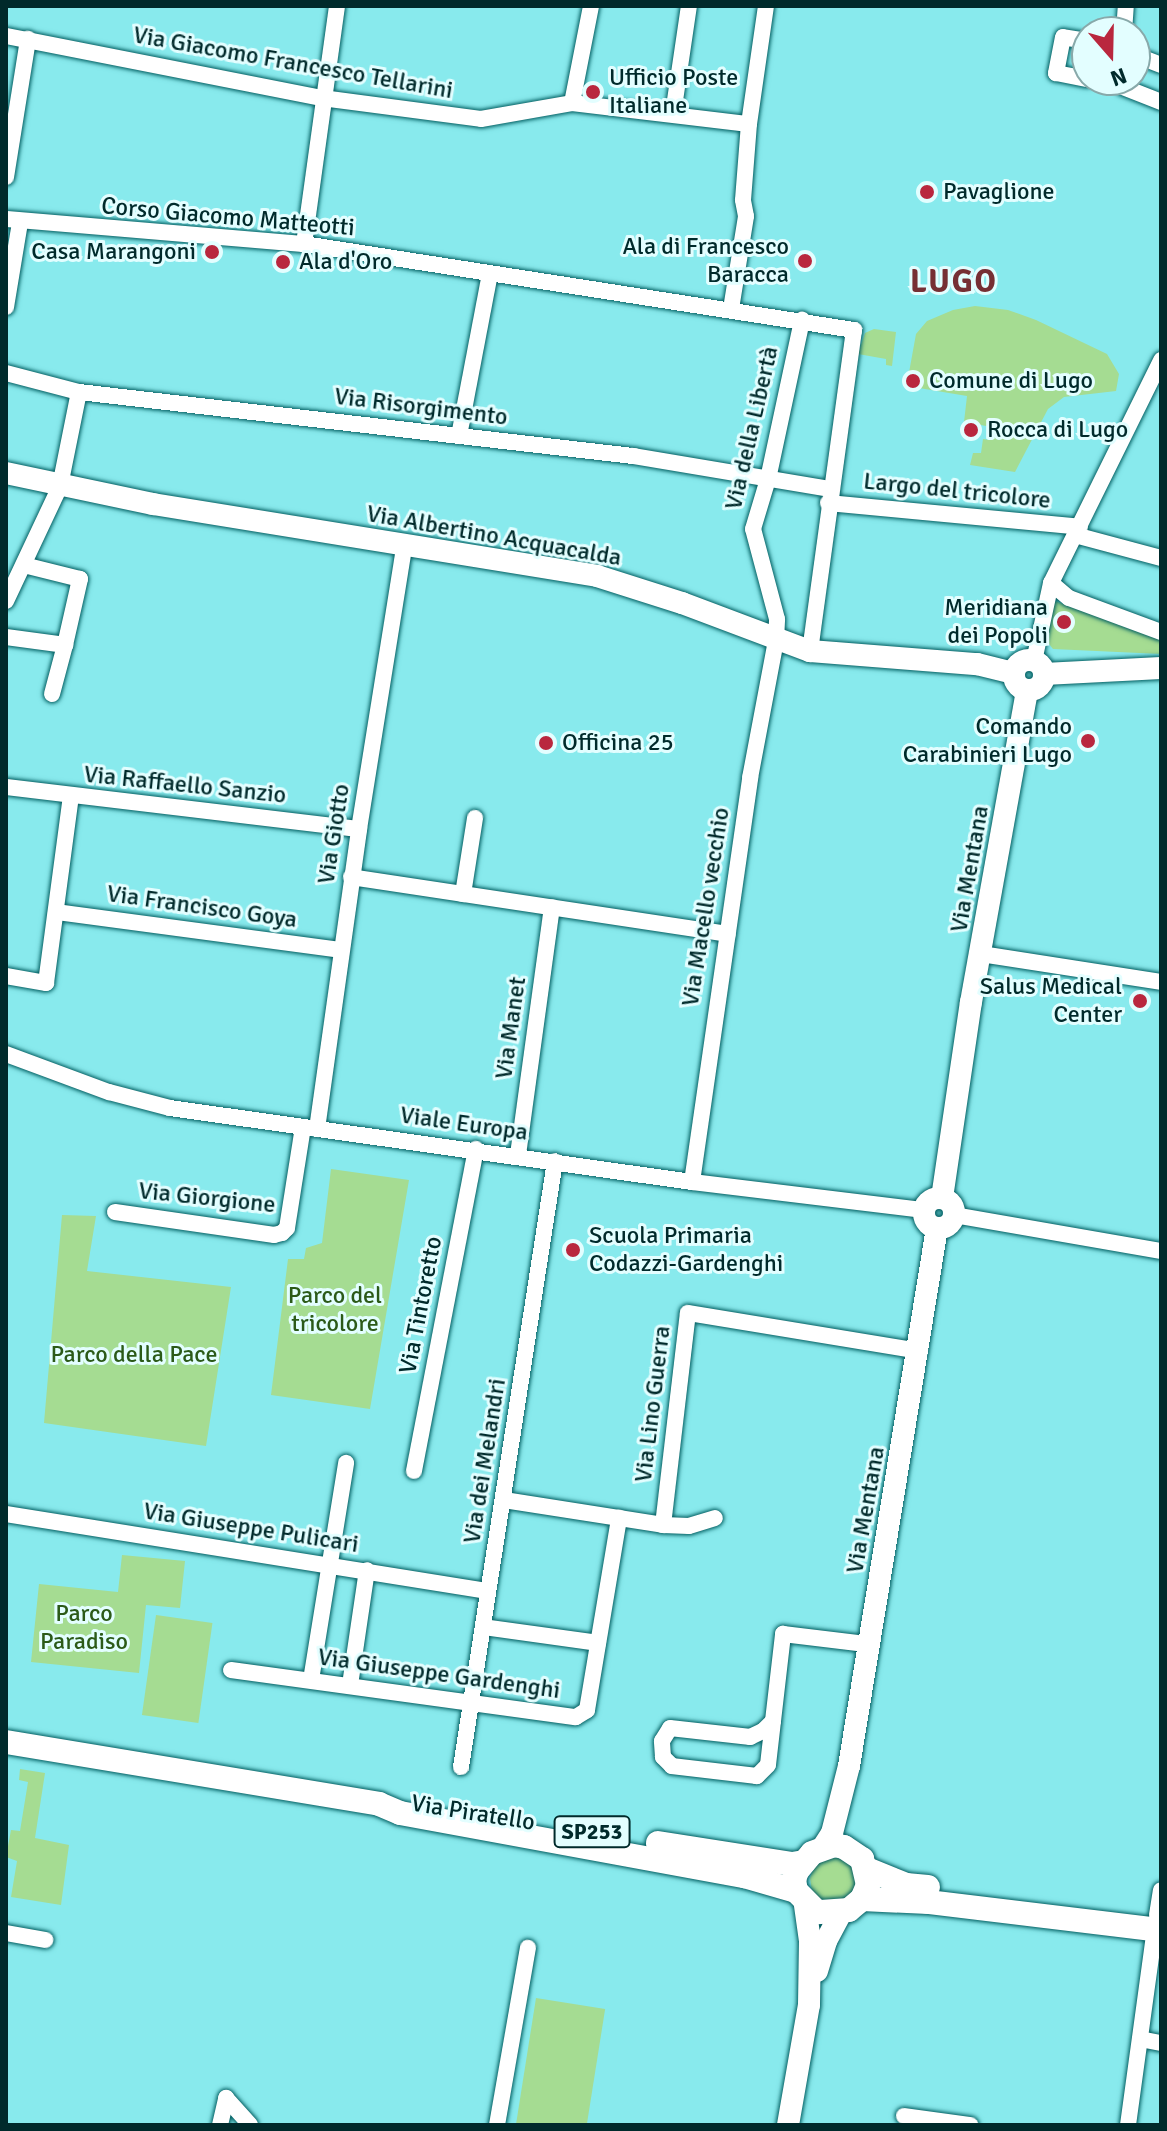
<!DOCTYPE html>
<meta charset="utf-8">
<style>
body{margin:0}
#map{position:relative;width:1167px;height:2131px;overflow:hidden;background:#88eaed;font-family:Signika,sans-serif}
div>[style]{position:absolute}
.green>*{inset:0;background:#a5dc92;transform-origin:0 0}
.roads{filter:drop-shadow(0 0 2px #025e61) drop-shadow(0 0 2px #025e61)}
.street>*{height:16px;margin:-8px;padding:0 8px;transform-origin:8px;border-radius:8px;background:#fff}
.secondary>*{height:22px;margin:-11px;padding:0 11px;transform-origin:11px;border-radius:11px;background:#fff}
.secondary>.ring{margin:-11px;padding:0;box-sizing:content-box;background:none;border:22px solid #fff;border-radius:50%}
.primary>*{height:24px;margin:-12px;padding:0 12px;transform-origin:12px;border-radius:12px;background:#fff}
.dots>*{width:22px;height:22px;translate:-50% -50%;box-sizing:border-box;border:4px solid #e3feff;border-radius:50%}
span{translate:-50% -50%;white-space:nowrap;text-align:center;line-height:1.15;-webkit-text-stroke:6px #e3feff;paint-order:stroke}
.shield-label span{padding:2px 6px;background:#e3feff;border:2px solid;border-radius:6px;-webkit-text-stroke-width:0}
.shield-label{font-size:22px;color:#002a2b;font-weight:700}
.street-label{font-size:24px;color:#002a2b}
.poi-label{font-size:24px;color:#002a2b}
.left{translate:0 -50%;text-align:left}
.right{translate:-100% -50%;text-align:right}
.park-label{font-size:24px;color:#2b5a18}
.district-label{font-size:32px;color:#762f34;font-weight:700;letter-spacing:2px}
.frame{position:absolute;inset:0;border:8px solid #002a2b;pointer-events:none}
.north{position:absolute;left:1071px;top:16px;width:80px;height:80px;box-sizing:border-box;background:#e3feff;border:2px solid #88a9aa;border-radius:50%;rotate:160deg;font-size:22px;font-weight:700;line-height:32px;text-align:center;color:#002a2b}
.north::after{content:'';display:block;margin:auto;width:28px;height:36px;background:#b9273e;clip-path:polygon(50% 0,100% 100%,50% 72%,0 100%)}
</style>
<div id="map">
<div class="green">
<div style="clip-path:polygon(975px 306px,1008px 310px,1036px 320px,1107px 354px,1119px 374px,1116px 391px,1064px 397px,1048px 409px,1015px 472px,970px 465px,973px 453px,981px 453px,983px 439px,990px 440px,992px 427px,964px 422px,967px 396px,913px 387px,912px 379px,908px 378px,916px 334px,927px 321px,953px 310px)"></div>
<div style="clip-path:polygon(874px 329px,896px 332px,892px 366px,886px 365px,886px 359px,858px 354px,865px 333px)"></div>
<div style="clip-path:polygon(1052px 600px,1161px 639px,1161px 654px,1053px 649px,1045px 639px)"></div>
<div style="clip-path:polygon(331px 1169px,409px 1180px,370px 1409px,271px 1395px,288px 1259px,304px 1259px,306px 1248px,322px 1243px)"></div>
<div style="clip-path:polygon(62px 1215px,96px 1216px,87px 1271px,231px 1287px,206px 1446px,44px 1423px)"></div>
<div style="clip-path:polygon(122px 1555px,185px 1561px,180px 1608px,146px 1605px,139px 1673px,31px 1662px,39px 1584px,118px 1592px)"></div>
<div style="left:156px;top:1615px;width:57px;height:101px;rotate:8deg"></div>
<div style="clip-path:polygon(20px 1769px,45px 1773px,35px 1838px,69px 1845px,61px 1905px,11px 1897px,17px 1861px,6px 1857px,11px 1830px,20px 1831px,28px 1782px,19px 1780px)"></div>
<div style="clip-path:polygon(832px 1854px,861px 1867px,855px 1901px,821px 1903px,812px 1892px,810px 1878px,814px 1867px)"></div>
<div style="left:536px;top:1998px;width:70px;height:129px;rotate:9deg"></div>
</div>
<div class="roads">
<div class="street">
<div style="left:1124px;top:32px;width:26px;rotate:-86deg"></div>
<div style="left:6px;top:36px;width:322px;rotate:11.1deg"></div>
<div style="left:322px;top:98px;width:160px;rotate:7.5deg"></div>
<div style="left:481px;top:119px;width:92px;rotate:-10deg"></div>
<div style="left:572px;top:103px;width:178px;rotate:6.8deg"></div>
<div style="left:1087px;top:41px;width:24px;rotate:-171deg"></div>
<div style="left:1063px;top:37px;width:37px;rotate:101deg"></div>
<div style="left:1056px;top:73px;width:32px;rotate:11deg"></div>
<div style="left:1135px;top:55px;width:28px;rotate:21deg"></div>
<div style="left:1117px;top:80px;width:9px;rotate:49deg"></div>
<div style="left:1123px;top:87px;width:41px;rotate:21.5deg"></div>
<div style="left:572px;top:103px;width:99px;rotate:-78.9deg"></div>
<div style="left:673px;top:114px;width:109px;rotate:-81.6deg"></div>
<div style="left:6px;top:177px;width:140px;rotate:-80.9deg"></div>
<div style="left:6px;top:219px;width:299px;rotate:4.8deg"></div>
<div style="left:304px;top:244px;width:557px;rotate:8.89deg"></div>
<div style="left:854px;top:330px;width:324px;rotate:97.8deg"></div>
<div style="left:304px;top:244px;width:240px;rotate:-82.1deg"></div>
<div style="left:6px;top:307px;width:86px;rotate:-80.6deg"></div>
<div style="left:731px;top:309px;width:94px;rotate:-80.8deg"></div>
<div style="left:746px;top:216px;width:16px;rotate:-101deg"></div>
<div style="left:743px;top:200px;width:76px;rotate:-85.5deg"></div>
<div style="left:749px;top:124px;width:119px;rotate:-81.8deg"></div>
<div style="left:6px;top:373px;width:75px;rotate:14.6deg"></div>
<div style="left:79px;top:392px;width:558px;rotate:6.59deg"></div>
<div style="left:633px;top:456px;width:200px;rotate:9.5deg"></div>
<div style="left:459px;top:436px;width:165px;rotate:-79.2deg"></div>
<div style="left:828px;top:503px;width:253px;rotate:5.4deg"></div>
<div style="left:1075px;top:535px;width:89px;rotate:15deg"></div>
<div style="left:1051px;top:583px;width:23px;rotate:40deg"></div>
<div style="left:1069px;top:598px;width:98px;rotate:20.3deg"></div>
<div style="left:6px;top:601px;width:127px;rotate:-64.8deg"></div>
<div style="left:60px;top:486px;width:96px;rotate:-78.6deg"></div>
<div style="left:6px;top:637px;width:60px;rotate:7.7deg"></div>
<div style="left:65px;top:645px;width:68px;rotate:-77.2deg"></div>
<div style="left:80px;top:579px;width:58px;rotate:-166deg"></div>
<div style="left:1034px;top:661px;width:80px;rotate:-77.7deg"></div>
<div style="left:1051px;top:583px;width:249px;rotate:-63.7deg"></div>
<div style="left:52px;top:694px;width:51px;rotate:-75.1deg"></div>
<div style="left:6px;top:787px;width:355px;rotate:6.8deg"></div>
<div style="left:351px;top:877px;width:381px;rotate:8.6deg"></div>
<div style="left:463px;top:894px;width:77px;rotate:-81deg"></div>
<div style="left:56px;top:912px;width:288px;rotate:7.6deg"></div>
<div style="left:981px;top:954px;width:182px;rotate:8.8deg"></div>
<div style="left:6px;top:976px;width:41px;rotate:9.9deg"></div>
<div style="left:46px;top:983px;width:189px;rotate:-82.4deg"></div>
<div style="left:6px;top:1054px;width:110px;rotate:20.3deg"></div>
<div style="left:109px;top:1092px;width:63px;rotate:14.7deg"></div>
<div style="left:170px;top:1108px;width:527px;rotate:8.07deg"></div>
<div style="left:692px;top:1182px;width:234px;rotate:6.9deg"></div>
<div style="left:317px;top:1129px;width:303px;rotate:-82deg"></div>
<div style="left:359px;top:829px;width:286px;rotate:-80.9deg"></div>
<div style="left:518px;top:1155px;width:250px;rotate:-82.2deg"></div>
<div style="left:692px;top:1182px;width:408px;rotate:-81.8deg"></div>
<div style="left:750px;top:778px;width:140px;rotate:-79.3deg"></div>
<div style="left:776px;top:640px;width:21px;rotate:-87deg"></div>
<div style="left:777px;top:619px;width:93px;rotate:-104.9deg"></div>
<div style="left:753px;top:529px;width:52px;rotate:-73.3deg"></div>
<div style="left:768px;top:479px;width:163px;rotate:-77.9deg"></div>
<div style="left:115px;top:1212px;width:161px;rotate:8.2deg"></div>
<div style="left:274px;top:1235px;width:8px;rotate:-14deg"></div>
<div style="left:282px;top:1233px;width:7px;rotate:-45deg"></div>
<div style="left:287px;top:1228px;width:102px;rotate:-81deg"></div>
<div style="left:954px;top:1215px;width:210px;rotate:9.9deg"></div>
<div style="left:414px;top:1471px;width:328px;rotate:-79.1deg"></div>
<div style="left:504px;top:1500px;width:161px;rotate:8.9deg"></div>
<div style="left:663px;top:1525px;width:26px;rotate:2deg"></div>
<div style="left:689px;top:1526px;width:27px;rotate:-17deg"></div>
<div style="left:6px;top:1514px;width:488px;rotate:9.1deg"></div>
<div style="left:663px;top:1525px;width:213px;rotate:-83.3deg"></div>
<div style="left:688px;top:1313px;width:235px;rotate:9.3deg"></div>
<div style="left:483px;top:1627px;width:116px;rotate:7.9deg"></div>
<div style="left:231px;top:1670px;width:348px;rotate:7.8deg"></div>
<div style="left:576px;top:1717px;width:13px;rotate:-32deg"></div>
<div style="left:587px;top:1710px;width:195px;rotate:-80.5deg"></div>
<div style="left:311px;top:1680px;width:220px;rotate:-80.8deg"></div>
<div style="left:350px;top:1685px;width:116px;rotate:-81.6deg"></div>
<div style="left:773px;top:1721px;width:44px;rotate:96.5deg"></div>
<div style="left:768px;top:1765px;width:16px;rotate:135deg"></div>
<div style="left:757px;top:1776px;width:86px;rotate:-173.3deg"></div>
<div style="left:672px;top:1766px;width:13px;rotate:-135deg"></div>
<div style="left:663px;top:1757px;width:16px;rotate:-94deg"></div>
<div style="left:662px;top:1741px;width:15px;rotate:-58deg"></div>
<div style="left:670px;top:1728px;width:81px;rotate:6.4deg"></div>
<div style="left:750px;top:1737px;width:14px;rotate:-25deg"></div>
<div style="left:763px;top:1731px;width:14px;rotate:-45deg"></div>
<div style="left:773px;top:1721px;width:88px;rotate:-83.4deg"></div>
<div style="left:783px;top:1634px;width:75px;rotate:6.9deg"></div>
<div style="left:461px;top:1767px;width:613px;rotate:-81.18deg"></div>
<div style="left:1157px;top:1915px;width:25px;rotate:-81deg"></div>
<div style="left:6px;top:1933px;width:40px;rotate:10deg"></div>
<div style="left:1140px;top:2039px;width:21px;rotate:11deg"></div>
<div style="left:904px;top:2116px;width:67px;rotate:7.8deg"></div>
<div style="left:220px;top:2125px;width:28px;rotate:-77deg"></div>
<div style="left:226px;top:2098px;width:36px;rotate:48deg"></div>
<div style="left:497px;top:2125px;width:180px;rotate:-80.1deg"></div>
<div style="left:1128px;top:2125px;width:198px;rotate:-82.2deg"></div>
</div>
<div class="secondary">
<div style="left:6px;top:473px;width:150px;rotate:11.9deg"></div>
<div style="left:153px;top:504px;width:450px;rotate:9.2deg"></div>
<div style="left:597px;top:576px;width:89px;rotate:17.6deg"></div>
<div style="left:682px;top:603px;width:137px;rotate:20.6deg"></div>
<div style="left:810px;top:651px;width:168px;rotate:4.5deg"></div>
<div style="left:977px;top:664px;width:38px;rotate:14deg"></div>
<div class="ring" style="left:1014px;top:660px;width:8px;height:8px"></div>
<div style="left:1044px;top:674px;width:117px;rotate:-2.9deg"></div>
<div style="left:942px;top:1198px;width:198px;rotate:-81.6deg"></div>
<div style="left:971px;top:1002px;width:317px;rotate:-79.8deg"></div>
<div class="ring" style="left:924px;top:1198px;width:8px;height:8px"></div>
<div style="left:823px;top:1847px;width:17px;rotate:-57deg"></div>
<div style="left:832px;top:1833px;width:69px;rotate:-75.8deg"></div>
<div style="left:849px;top:1766px;width:545px;rotate:-80.71deg"></div>
<div style="left:817px;top:1971px;width:31px;rotate:-73deg"></div>
<div style="left:826px;top:1941px;width:32px;rotate:-62deg"></div>
<div style="left:788px;top:2125px;width:122px;rotate:-80.1deg"></div>
<div style="left:809px;top:2005px;width:64px;rotate:-89.1deg"></div>
<div style="left:810px;top:1941px;width:37px;rotate:-98deg"></div>
</div>
<div class="primary">
<div style="left:6px;top:1742px;width:378px;rotate:9.4deg"></div>
<div style="left:379px;top:1804px;width:23px;rotate:23deg"></div>
<div style="left:400px;top:1813px;width:350px;rotate:10.4deg"></div>
<div style="left:744px;top:1876px;width:54px;rotate:16.1deg"></div>
<div style="left:658px;top:1843px;width:136px;rotate:8.9deg"></div>
<div style="left:792px;top:1864px;width:12px;rotate:-9deg"></div>
<div style="left:834px;top:1845px;width:10px;rotate:11deg"></div>
<div style="left:844px;top:1847px;width:22px;rotate:34deg"></div>
<div style="left:862px;top:1859px;width:27px;rotate:77deg"></div>
<div style="left:868px;top:1885px;width:15px;rotate:113deg"></div>
<div style="left:862px;top:1899px;width:17px;rotate:140deg"></div>
<div style="left:849px;top:1910px;width:32px;rotate:176deg"></div>
<div style="left:817px;top:1912px;width:30px;rotate:-135deg"></div>
<div style="left:796px;top:1891px;width:11px;rotate:-100deg"></div>
<div style="left:794px;top:1880px;width:9px;rotate:-72deg"></div>
<div style="left:797px;top:1871px;width:23px;rotate:-50deg"></div>
<div style="left:812px;top:1853px;width:23px;rotate:-20deg"></div>
<div style="left:867px;top:1869px;width:42px;rotate:22.3deg"></div>
<div style="left:906px;top:1885px;width:22px;rotate:5deg"></div>
<div style="left:862px;top:1899px;width:67px;rotate:2.6deg"></div>
<div style="left:929px;top:1902px;width:234px;rotate:6.9deg"></div>
</div>
</div>
<div class="dots">
<div style="left:593px;top:92px;background:#b9273e"></div>
<div style="left:927px;top:192px;background:#b9273e"></div>
<div style="left:212px;top:252px;background:#b9273e"></div>
<div style="left:805px;top:261px;background:#b9273e"></div>
<div style="left:283px;top:262px;background:#b9273e"></div>
<div style="left:913px;top:381px;background:#b9273e"></div>
<div style="left:971px;top:430px;background:#b9273e"></div>
<div style="left:1064px;top:622px;background:#b9273e"></div>
<div style="left:1088px;top:741px;background:#b9273e"></div>
<div style="left:546px;top:743px;background:#b9273e"></div>
<div style="left:1140px;top:1001px;background:#b9273e"></div>
<div style="left:573px;top:1250px;background:#b9273e"></div>
</div>
<div class="shield-label">
<span style="left:592px;top:1832px">SP253</span>
</div>
<div class="street-label">
<span style="left:293px;top:63px;rotate:10deg">Via Giacomo Francesco Tellarini</span>
<span style="left:228px;top:217px;rotate:5deg">Corso Giacomo Matteotti</span>
<span style="left:421px;top:407px;rotate:7deg">Via Risorgimento</span>
<span style="left:752px;top:428px;rotate:-77deg">Via della Libertà</span>
<span style="left:957px;top:491px;rotate:6deg">Largo del tricolore</span>
<span style="left:494px;top:536px;rotate:10deg">Via Albertino Acquacalda</span>
<span style="left:185px;top:785px;rotate:6deg">Via Raffaello Sanzio</span>
<span style="left:334px;top:834px;rotate:-81deg">Via Giotto</span>
<span style="left:970px;top:869px;rotate:-80deg">Via Mentana</span>
<span style="left:202px;top:907px;rotate:8deg">Via Francisco Goya</span>
<span style="left:706px;top:907px;rotate:-81deg">Via Macello vecchio</span>
<span style="left:511px;top:1028px;rotate:-82deg">Via Manet</span>
<span style="left:464px;top:1124px;rotate:8deg">Viale Europa</span>
<span style="left:207px;top:1198px;rotate:6deg">Via Giorgione</span>
<span style="left:421px;top:1305px;rotate:-79deg">Via Tintoretto</span>
<span style="left:653px;top:1404px;rotate:-83deg">Via Lino Guerra</span>
<span style="left:485px;top:1461px;rotate:-81deg">Via dei Melandri</span>
<span style="left:866px;top:1510px;rotate:-80deg">Via Mentana</span>
<span style="left:251px;top:1528px;rotate:9deg">Via Giuseppe Pulicari</span>
<span style="left:439px;top:1674px;rotate:8deg">Via Giuseppe Gardenghi</span>
<span style="left:473px;top:1813px;rotate:9deg">Via Piratello</span>
</div>
<div class="poi-label">
<span class="left" style="left:609px;top:92px">Ufficio Poste<br>Italiane</span>
<span class="left" style="left:943px;top:192px">Pavaglione</span>
<span class="right" style="left:789px;top:261px">Ala di Francesco<br>Baracca</span>
<span class="right" style="left:196px;top:252px">Casa Marangoni</span>
<span class="left" style="left:299px;top:262px">Ala d'Oro</span>
<span class="left" style="left:929px;top:381px">Comune di Lugo</span>
<span class="left" style="left:987px;top:430px">Rocca di Lugo</span>
<span class="right" style="left:1048px;top:622px">Meridiana<br>dei Popoli</span>
<span class="right" style="left:1072px;top:741px">Comando<br>Carabinieri Lugo</span>
<span class="left" style="left:562px;top:743px">Officina 25</span>
<span class="right" style="left:1122px;top:1001px">Salus Medical<br>Center</span>
<span class="left" style="left:589px;top:1250px">Scuola Primaria<br>Codazzi-Gardenghi</span>
</div>
<div class="park-label">
<span style="left:335px;top:1310px">Parco del<br>tricolore</span>
<span style="left:134px;top:1355px">Parco della Pace</span>
<span style="left:84px;top:1628px">Parco<br>Paradiso</span>
</div>
<div class="district-label">
<span style="left:954px;top:282px">LUGO</span>
</div>
<div class="frame"></div>
<div class="north">N</div>
</div>
